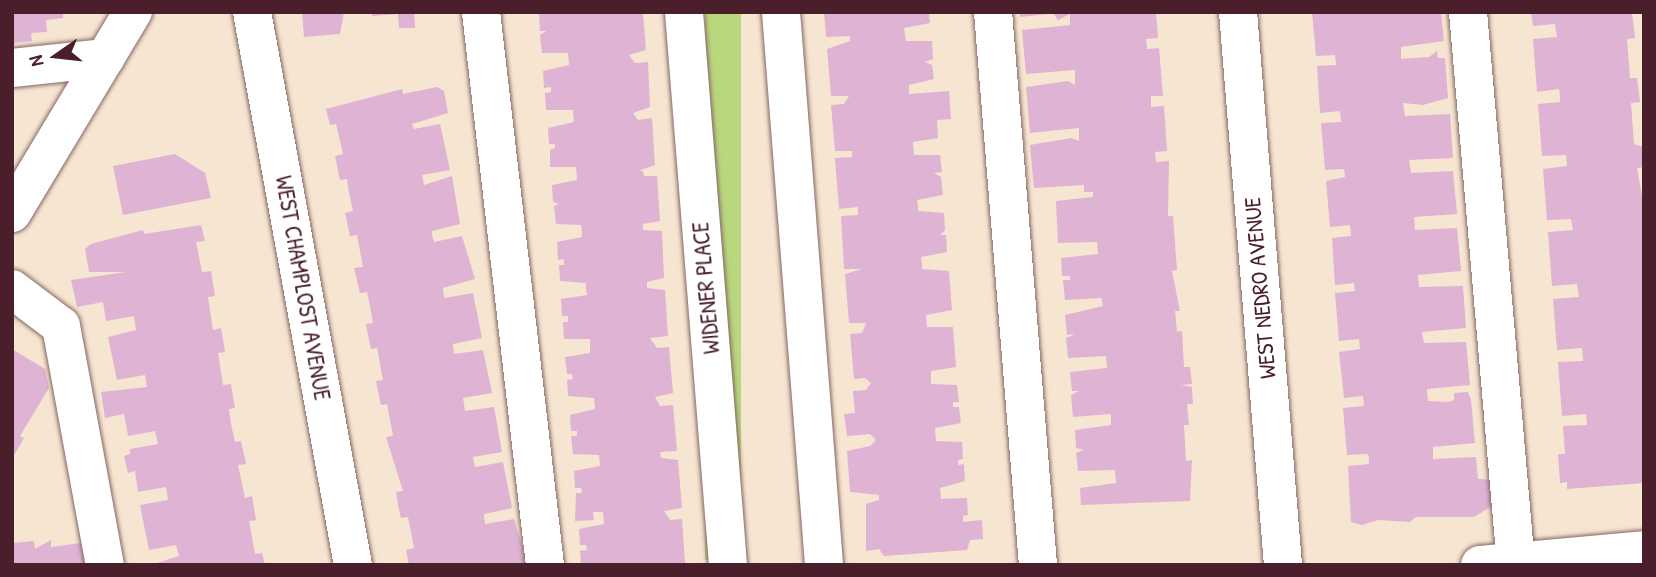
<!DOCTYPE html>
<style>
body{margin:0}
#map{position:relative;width:1656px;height:577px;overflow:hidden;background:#f6e6d1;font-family:"Patrick Hand",sans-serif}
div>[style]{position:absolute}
.green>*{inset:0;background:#b9d77d;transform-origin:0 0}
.building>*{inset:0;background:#deb3d4}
.roads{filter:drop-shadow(0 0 2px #866565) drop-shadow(0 0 2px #866565)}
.minor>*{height:38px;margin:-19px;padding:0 19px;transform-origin:19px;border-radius:19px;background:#fff}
span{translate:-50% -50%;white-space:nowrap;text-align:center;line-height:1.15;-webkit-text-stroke:5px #fff;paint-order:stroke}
.street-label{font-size:23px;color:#4a1f2b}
.frame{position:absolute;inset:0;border:14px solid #4a1f2b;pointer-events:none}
.north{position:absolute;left:21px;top:21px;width:70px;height:70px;-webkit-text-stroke:5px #fff;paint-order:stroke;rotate:256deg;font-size:19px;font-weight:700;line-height:28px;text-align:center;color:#4a1f2b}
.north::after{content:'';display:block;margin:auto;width:24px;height:32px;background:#4a1f2b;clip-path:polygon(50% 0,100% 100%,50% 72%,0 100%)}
</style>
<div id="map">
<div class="green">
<div style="left:705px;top:12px;width:36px;height:548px"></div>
</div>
<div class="building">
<div style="clip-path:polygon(12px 12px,63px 12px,63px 18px,46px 20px,47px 32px,31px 33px,32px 41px,12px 43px)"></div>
<div style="clip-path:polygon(302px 12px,344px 12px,340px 34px,304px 37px)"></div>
<div style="clip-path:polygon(372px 12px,414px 12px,415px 28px,399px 28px,398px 14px,372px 16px)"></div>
<div style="clip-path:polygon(643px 12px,646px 50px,629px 55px,635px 63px,648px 62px,650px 107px,633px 113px,638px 120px,652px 118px,655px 165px,638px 171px,643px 171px,644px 176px,657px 176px,660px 221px,643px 224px,643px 230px,662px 231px,664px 278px,647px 282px,647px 288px,665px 290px,668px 336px,650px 338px,657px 348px,669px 347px,673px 393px,655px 397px,660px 406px,673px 405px,677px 451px,660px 452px,661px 458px,678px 460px,682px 508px,664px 511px,670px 520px,682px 519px,685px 563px,581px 565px,580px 551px,587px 550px,586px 545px,580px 545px,579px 529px,604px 524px,603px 512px,593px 512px,594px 520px,575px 521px,576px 493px,582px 493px,581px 488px,575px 488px,574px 471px,600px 466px,599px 455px,573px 454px,571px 436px,577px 436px,577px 431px,571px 431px,570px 415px,595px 409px,594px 398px,568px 396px,567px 380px,573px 379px,572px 374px,567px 374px,565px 357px,590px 353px,590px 339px,564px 339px,563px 322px,568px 322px,568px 316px,562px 316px,561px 299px,587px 295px,586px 289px,586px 283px,560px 281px,559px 265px,564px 265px,564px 259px,558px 260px,557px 242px,582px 237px,582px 231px,581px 225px,556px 224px,554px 206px,559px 204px,553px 202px,552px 185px,577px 180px,576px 167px,550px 167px,550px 150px,555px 148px,555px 144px,549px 144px,548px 128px,574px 122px,573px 110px,546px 110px,545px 93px,551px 92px,551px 87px,544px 88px,543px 71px,569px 65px,568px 53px,542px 53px,540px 35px,546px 31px,540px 31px,539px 13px)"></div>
<div style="clip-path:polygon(824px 12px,929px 12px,930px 23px,904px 28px,906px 41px,932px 41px,933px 59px,925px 62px,932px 65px,934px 79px,909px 85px,909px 94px,949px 91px,951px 119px,937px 120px,938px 138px,913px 142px,914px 155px,940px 155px,942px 172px,934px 173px,941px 177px,943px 195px,917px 200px,918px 207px,918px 211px,944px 213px,945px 230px,940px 235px,946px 235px,947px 252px,921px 257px,922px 264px,922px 269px,949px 271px,952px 310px,926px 315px,927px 327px,953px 327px,956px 367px,931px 371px,931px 384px,957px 385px,959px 402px,953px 402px,953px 407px,959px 407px,961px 423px,935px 428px,936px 441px,962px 442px,963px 459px,958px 460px,958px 465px,964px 464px,965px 481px,940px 488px,941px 499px,967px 498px,968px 515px,963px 516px,963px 522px,982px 520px,983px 539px,970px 540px,967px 550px,884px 556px,879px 549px,866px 551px,866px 504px,879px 500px,879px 495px,850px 492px,847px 451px,870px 446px,876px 440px,870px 434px,847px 436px,844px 414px,855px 413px,853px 391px,866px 390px,871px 383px,865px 378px,854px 379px,850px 334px,862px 333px,866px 323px,849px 323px,845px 274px,862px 269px,844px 269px,841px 216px,858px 215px,858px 207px,839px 209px,835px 158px,852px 157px,852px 151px,835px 151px,831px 105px,844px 104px,849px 96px,831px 96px,827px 49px,850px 41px,850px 36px,826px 37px)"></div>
<div style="clip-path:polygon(1020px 12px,1049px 12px,1049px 14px,1020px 17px)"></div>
<div style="clip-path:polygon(1052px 12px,1156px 12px,1158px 38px,1146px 39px,1147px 49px,1159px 48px,1163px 96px,1151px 96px,1151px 107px,1164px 106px,1167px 151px,1155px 152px,1156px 162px,1169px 161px,1168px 216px,1173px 216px,1177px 270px,1172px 271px,1180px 311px,1175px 311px,1177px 332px,1182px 331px,1184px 367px,1190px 367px,1192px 384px,1181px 385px,1192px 387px,1193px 404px,1187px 404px,1189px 425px,1184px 425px,1186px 461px,1192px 460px,1190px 501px,1081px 505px,1080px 488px,1116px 483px,1115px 470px,1078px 471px,1076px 453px,1084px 450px,1076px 448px,1075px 430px,1111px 425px,1111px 414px,1073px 417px,1071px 395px,1079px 391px,1072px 391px,1070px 372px,1107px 368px,1106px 356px,1068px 358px,1066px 338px,1075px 334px,1067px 335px,1065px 315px,1103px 306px,1101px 298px,1065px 300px,1063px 280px,1070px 280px,1070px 276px,1062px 276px,1061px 258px,1098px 254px,1097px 242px,1058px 243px,1056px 201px,1093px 197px,1093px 192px,1084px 192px,1084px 185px,1034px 188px,1030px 145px,1071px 138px,1079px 141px,1079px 128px,1030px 133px,1026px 87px,1068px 81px,1075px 85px,1075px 70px,1026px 74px,1022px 30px,1070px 25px,1070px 14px,1058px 20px)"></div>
<div style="clip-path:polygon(1312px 12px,1441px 12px,1444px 41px,1401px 47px,1401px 59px,1429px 57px,1437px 51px,1438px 58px,1445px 58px,1448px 98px,1423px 105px,1403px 103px,1405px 116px,1450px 114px,1453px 158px,1409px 160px,1411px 173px,1453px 171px,1457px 214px,1414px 217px,1415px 230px,1457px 228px,1461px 271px,1418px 275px,1419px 287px,1463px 286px,1466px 328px,1422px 332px,1424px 343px,1466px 342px,1470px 385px,1427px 389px,1428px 401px,1449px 402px,1454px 400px,1454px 393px,1468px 392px,1471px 400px,1475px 443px,1433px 447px,1433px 459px,1476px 457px,1478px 479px,1497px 480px,1492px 506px,1474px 517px,1416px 517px,1410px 522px,1378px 520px,1362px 525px,1351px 522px,1348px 466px,1369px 464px,1369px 458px,1368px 454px,1347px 455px,1343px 408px,1364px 406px,1363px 396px,1344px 398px,1339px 352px,1360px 349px,1359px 339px,1339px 341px,1335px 293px,1355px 291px,1354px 283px,1335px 285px,1332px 238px,1351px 236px,1350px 225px,1330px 227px,1326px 181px,1345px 177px,1344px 169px,1325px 170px,1321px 123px,1341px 122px,1340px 111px,1320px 113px,1317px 66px,1336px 65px,1335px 55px,1316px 56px)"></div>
<div style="clip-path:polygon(1531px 12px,1632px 12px,1635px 38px,1627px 39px,1630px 78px,1637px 78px,1640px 102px,1631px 103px,1634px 144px,1644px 147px,1644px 167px,1637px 168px,1644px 207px,1644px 483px,1567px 489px,1567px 482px,1560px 483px,1558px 454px,1565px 454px,1563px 426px,1587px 425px,1586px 414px,1562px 416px,1558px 362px,1583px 361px,1582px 348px,1557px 350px,1553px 299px,1579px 297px,1577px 284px,1552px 286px,1548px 232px,1573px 230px,1571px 219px,1547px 220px,1543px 169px,1567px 166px,1566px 155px,1542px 156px,1538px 104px,1560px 102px,1560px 96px,1559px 89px,1537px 92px,1533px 39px,1557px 37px,1555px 24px,1533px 26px)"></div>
<div style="clip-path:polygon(437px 87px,444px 91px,448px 113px,412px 124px,414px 129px,440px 124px,450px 170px,422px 175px,424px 185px,452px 176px,460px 224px,432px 231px,432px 235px,434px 242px,462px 236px,475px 279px,443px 288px,444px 298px,473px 293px,482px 338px,453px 344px,454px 354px,483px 350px,492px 393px,463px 398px,465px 411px,494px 407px,502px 452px,473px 457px,475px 467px,503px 462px,512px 508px,484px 514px,485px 524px,514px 519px,528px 565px,409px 565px,406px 550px,414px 548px,408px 517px,401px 518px,398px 505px,396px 492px,403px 491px,386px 437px,393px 436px,387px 404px,381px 405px,376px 381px,383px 380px,377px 348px,371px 349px,368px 335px,366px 324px,373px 323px,370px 306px,367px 292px,360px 293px,354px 268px,363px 267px,357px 235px,350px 236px,345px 213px,353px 211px,349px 193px,347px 179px,340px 180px,335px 156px,343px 154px,336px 124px,330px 125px,326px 109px,402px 89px,403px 94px)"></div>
<div style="clip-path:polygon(175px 154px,205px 173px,211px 198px,123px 215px,113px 166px)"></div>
<div style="clip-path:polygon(201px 225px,205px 241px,196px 242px,202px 272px,211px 271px,215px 296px,208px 297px,213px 330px,221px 328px,223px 339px,225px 352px,218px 353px,223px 385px,231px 384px,235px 408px,229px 409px,231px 424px,235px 442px,241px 441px,246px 464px,238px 465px,245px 498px,252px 496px,256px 520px,249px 521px,252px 537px,255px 554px,262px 553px,265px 565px,151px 565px,179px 556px,176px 545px,149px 550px,140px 505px,168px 500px,166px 487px,138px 492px,135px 471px,128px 473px,124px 456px,130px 454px,130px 449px,158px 444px,155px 431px,128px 436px,124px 414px,105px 418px,101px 392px,147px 387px,145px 375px,117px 380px,108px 337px,136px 330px,134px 316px,106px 321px,103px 302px,77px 307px,71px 280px,126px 272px,89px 272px,85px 249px,91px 244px,143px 230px,144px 234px)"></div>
<div style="clip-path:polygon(12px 349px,45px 369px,49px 388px,20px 436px,24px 438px,12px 459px)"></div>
<div style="clip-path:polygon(51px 540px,51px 547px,81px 543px,87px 565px,12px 565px,12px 543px,34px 541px,35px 549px)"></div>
</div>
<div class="roads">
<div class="minor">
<div style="left:252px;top:12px;width:562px;rotate:79.65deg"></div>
<div style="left:481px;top:12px;width:557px;rotate:83.4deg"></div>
<div style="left:684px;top:12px;width:555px;rotate:85.45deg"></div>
<div style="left:781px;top:12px;width:555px;rotate:85.55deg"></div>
<div style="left:993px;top:12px;width:555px;rotate:85.35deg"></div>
<div style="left:1238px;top:12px;width:555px;rotate:85.35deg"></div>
<div style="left:1468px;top:12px;width:555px;rotate:85.04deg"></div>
<div style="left:12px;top:68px;width:94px;rotate:-6.1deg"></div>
<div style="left:12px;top:213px;width:235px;rotate:-59deg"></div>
<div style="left:12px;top:289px;width:61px;rotate:37.1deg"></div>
<div style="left:61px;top:326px;width:243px;rotate:79.6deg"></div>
<div style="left:1480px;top:565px;width:165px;rotate:-5.2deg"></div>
</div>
</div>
<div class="street-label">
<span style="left:303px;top:288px;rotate:80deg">WEST CHAMPLOST AVENUE</span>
<span style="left:706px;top:288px;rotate:-95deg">WIDENER PLACE</span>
<span style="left:1260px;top:288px;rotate:-95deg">WEST NEDRO AVENUE</span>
</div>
<div class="frame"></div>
<div class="north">N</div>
</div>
